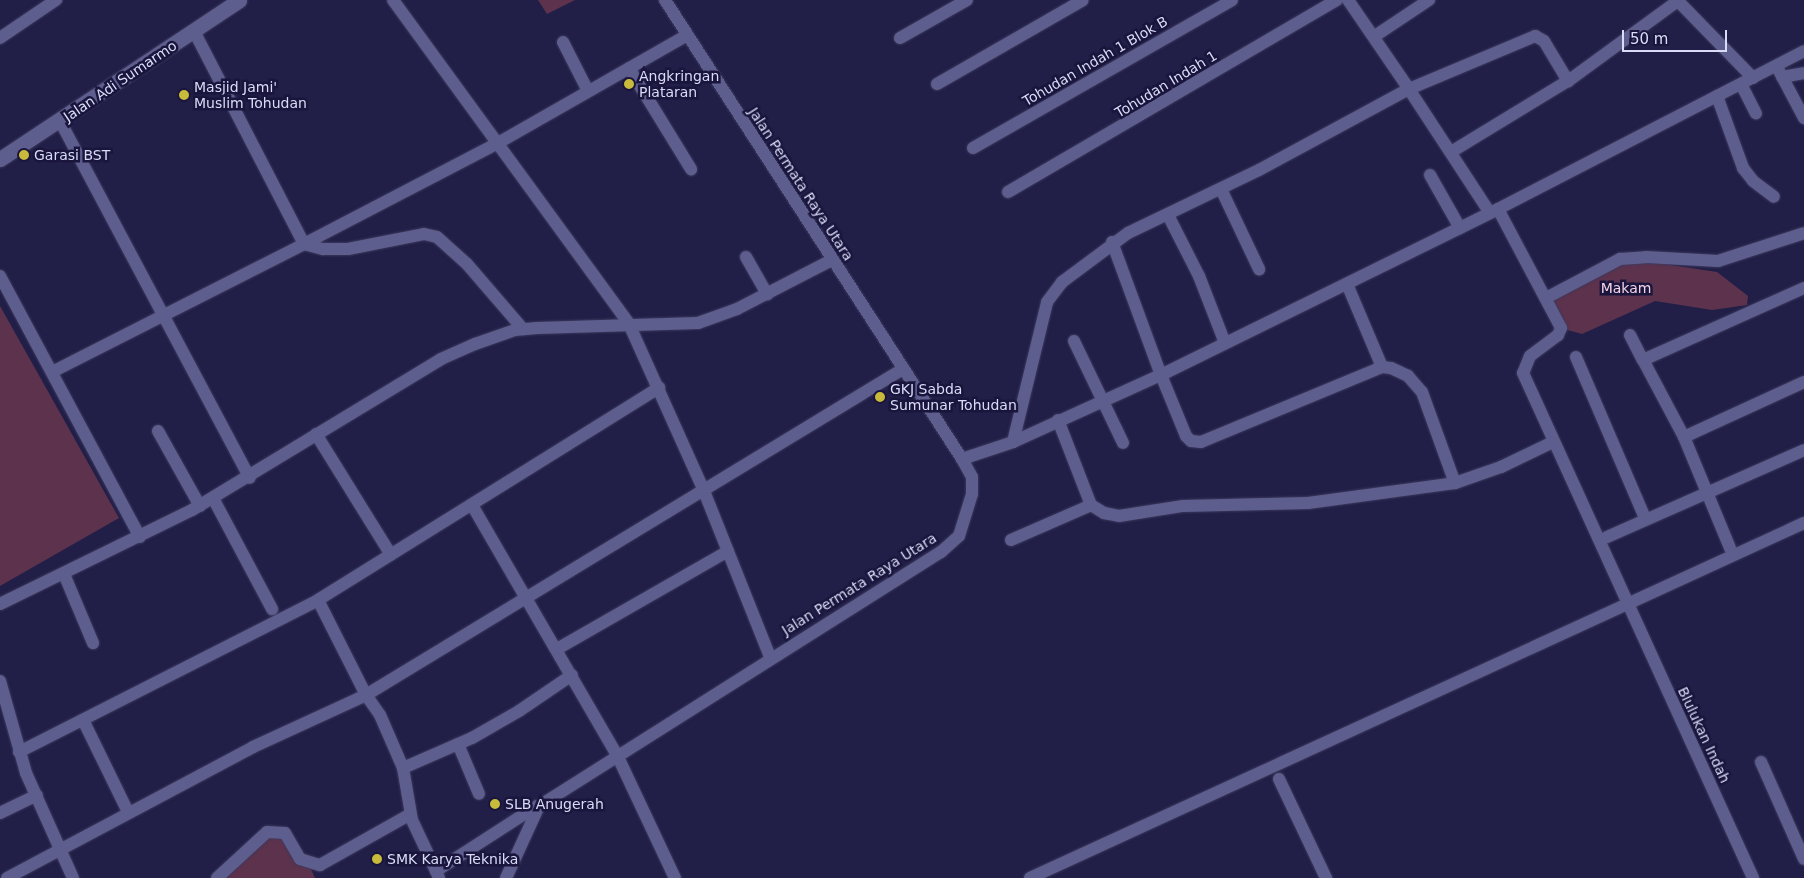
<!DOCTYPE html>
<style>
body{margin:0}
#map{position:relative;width:1804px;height:878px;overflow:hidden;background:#211f48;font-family:"DejaVu Sans",sans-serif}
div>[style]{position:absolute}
.green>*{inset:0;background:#5d324d}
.roads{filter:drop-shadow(0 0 1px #3d395d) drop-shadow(0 0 1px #3d395d)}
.street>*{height:12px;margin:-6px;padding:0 6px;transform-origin:6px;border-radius:6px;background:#5e5e8e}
.secondary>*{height:15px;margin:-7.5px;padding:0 7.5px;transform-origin:7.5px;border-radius:7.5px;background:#5e5e8e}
.dots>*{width:14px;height:14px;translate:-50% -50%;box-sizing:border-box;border:2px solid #19153d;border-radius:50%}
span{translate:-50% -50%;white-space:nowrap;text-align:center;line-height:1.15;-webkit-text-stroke:5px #19153d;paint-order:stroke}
.street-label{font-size:14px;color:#dadcf7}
.poi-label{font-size:14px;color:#dadcf7}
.left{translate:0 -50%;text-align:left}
.park-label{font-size:14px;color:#f6d3e7}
.scale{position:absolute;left:1622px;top:30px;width:105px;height:22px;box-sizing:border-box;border:2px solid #dadcf7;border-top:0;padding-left:6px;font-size:15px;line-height:18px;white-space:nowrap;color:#dadcf7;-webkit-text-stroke:4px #19153d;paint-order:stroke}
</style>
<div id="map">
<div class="green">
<div style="clip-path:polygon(538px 0,575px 0,547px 14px)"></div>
<div style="clip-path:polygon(1627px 262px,1664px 264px,1717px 272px,1748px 296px,1747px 305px,1712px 310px,1655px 301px,1582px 334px,1564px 329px,1552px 299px)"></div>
<div style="clip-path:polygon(0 306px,119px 518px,0 586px)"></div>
<div style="clip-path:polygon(276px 833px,310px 867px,315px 878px,219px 878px)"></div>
</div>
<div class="roads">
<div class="street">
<div style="left:393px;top:0;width:401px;rotate:53.9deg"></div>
<div style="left:629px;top:324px;width:183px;rotate:65.8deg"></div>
<div style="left:704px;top:491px;width:179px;rotate:68.3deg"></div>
<div style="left:1677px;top:0;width:109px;rotate:45.7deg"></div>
<div style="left:194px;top:31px;width:240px;rotate:62.7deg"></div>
<div style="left:304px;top:244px;width:219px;rotate:-27.5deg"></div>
<div style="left:498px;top:143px;width:218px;rotate:-29.7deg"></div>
<div style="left:1375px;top:36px;width:65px;rotate:-33.7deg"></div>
<div style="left:0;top:38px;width:68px;rotate:-34.2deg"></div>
<div style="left:900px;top:38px;width:77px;rotate:-29.6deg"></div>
<div style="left:563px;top:42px;width:55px;rotate:63deg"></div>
<div style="left:1777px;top:67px;width:58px;rotate:62.1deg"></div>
<div style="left:629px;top:68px;width:119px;rotate:58.5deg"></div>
<div style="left:1782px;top:77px;width:22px;rotate:-10deg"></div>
<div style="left:937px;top:84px;width:168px;rotate:-29.9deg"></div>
<div style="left:1741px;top:84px;width:33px;rotate:63deg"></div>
<div style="left:1717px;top:96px;width:77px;rotate:70.1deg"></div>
<div style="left:1743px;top:168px;width:16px;rotate:52deg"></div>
<div style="left:1753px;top:181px;width:26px;rotate:37deg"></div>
<div style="left:60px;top:121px;width:404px;rotate:62deg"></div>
<div style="left:973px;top:148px;width:298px;rotate:-29.7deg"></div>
<div style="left:1451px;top:152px;width:137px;rotate:-31.3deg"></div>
<div style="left:1568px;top:81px;width:137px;rotate:-36.1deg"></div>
<div style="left:1430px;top:175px;width:61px;rotate:60.5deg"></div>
<div style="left:1221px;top:189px;width:89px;rotate:64.6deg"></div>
<div style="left:1008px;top:192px;width:381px;rotate:-30.3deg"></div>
<div style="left:1498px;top:209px;width:135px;rotate:62.1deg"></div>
<div style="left:1561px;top:328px;width:8px;rotate:113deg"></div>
<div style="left:1558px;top:335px;width:35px;rotate:143deg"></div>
<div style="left:1530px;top:356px;width:18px;rotate:112deg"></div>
<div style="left:1523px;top:373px;width:555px;rotate:65.51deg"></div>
<div style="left:1490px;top:213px;width:148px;rotate:-123.2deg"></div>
<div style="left:1409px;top:89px;width:137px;rotate:-22.8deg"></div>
<div style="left:1535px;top:36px;width:10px;rotate:29deg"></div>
<div style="left:1544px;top:41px;width:47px;rotate:59deg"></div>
<div style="left:1168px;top:215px;width:68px;rotate:63.1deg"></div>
<div style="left:1199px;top:276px;width:72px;rotate:68.8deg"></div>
<div style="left:1112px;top:242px;width:142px;rotate:69.8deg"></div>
<div style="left:1161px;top:375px;width:66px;rotate:67.7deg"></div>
<div style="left:1186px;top:436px;width:7px;rotate:45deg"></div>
<div style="left:1191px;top:441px;width:10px;rotate:6deg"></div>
<div style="left:1201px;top:442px;width:196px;rotate:-22.5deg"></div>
<div style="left:1382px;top:367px;width:9px;rotate:6deg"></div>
<div style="left:1391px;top:368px;width:19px;rotate:25deg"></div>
<div style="left:1408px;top:376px;width:21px;rotate:49deg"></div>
<div style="left:1422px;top:392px;width:97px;rotate:70.1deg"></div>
<div style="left:746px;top:257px;width:43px;rotate:60.4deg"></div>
<div style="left:0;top:276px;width:296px;rotate:61.8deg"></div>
<div style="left:1347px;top:284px;width:90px;rotate:67.1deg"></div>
<div style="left:1546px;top:298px;width:84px;rotate:-27.8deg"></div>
<div style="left:1620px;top:259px;width:26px;rotate:-4deg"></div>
<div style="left:1646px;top:257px;width:72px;rotate:3.2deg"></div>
<div style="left:1718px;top:261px;width:90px;rotate:-18deg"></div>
<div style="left:1630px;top:335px;width:28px;rotate:63deg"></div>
<div style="left:1074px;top:341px;width:113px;rotate:64.3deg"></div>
<div style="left:1576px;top:357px;width:175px;rotate:66.8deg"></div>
<div style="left:52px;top:372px;width:283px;rotate:-26.9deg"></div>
<div style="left:304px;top:244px;width:20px;rotate:15deg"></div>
<div style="left:323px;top:249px;width:25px"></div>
<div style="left:348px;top:249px;width:77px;rotate:-11.2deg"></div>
<div style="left:424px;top:234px;width:13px;rotate:13deg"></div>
<div style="left:437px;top:237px;width:40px;rotate:42deg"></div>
<div style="left:467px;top:264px;width:86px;rotate:49.3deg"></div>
<div style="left:1058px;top:420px;width:91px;rotate:68.8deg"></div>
<div style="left:1091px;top:505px;width:15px;rotate:32deg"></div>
<div style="left:1104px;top:513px;width:15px;rotate:11deg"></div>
<div style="left:1119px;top:516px;width:65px;rotate:-8.9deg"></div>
<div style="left:1183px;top:506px;width:125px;rotate:-1.4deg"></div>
<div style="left:1308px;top:503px;width:148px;rotate:-7.7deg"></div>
<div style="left:1455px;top:483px;width:49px;rotate:-19.2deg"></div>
<div style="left:1501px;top:467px;width:58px;rotate:-25.7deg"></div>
<div style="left:158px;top:431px;width:86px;rotate:60.8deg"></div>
<div style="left:316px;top:434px;width:142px;rotate:58.2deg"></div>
<div style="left:1684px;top:437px;width:132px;rotate:-24.6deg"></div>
<div style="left:1013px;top:442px;width:144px;rotate:-76.3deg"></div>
<div style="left:1047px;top:302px;width:25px;rotate:-53deg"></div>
<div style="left:1062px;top:282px;width:82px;rotate:-36.6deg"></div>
<div style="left:1128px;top:233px;width:145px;rotate:-25.7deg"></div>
<div style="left:1259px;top:170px;width:170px;rotate:-28.4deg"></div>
<div style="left:1409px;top:89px;width:108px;rotate:-124.4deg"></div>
<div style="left:962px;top:459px;width:54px;rotate:-18.4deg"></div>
<div style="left:1013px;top:442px;width:162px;rotate:-24.4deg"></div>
<div style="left:1161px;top:375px;width:376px;rotate:-26.2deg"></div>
<div style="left:1498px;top:209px;width:344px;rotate:-27.3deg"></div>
<div style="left:213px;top:498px;width:126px;rotate:62deg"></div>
<div style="left:472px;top:505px;width:291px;rotate:59.9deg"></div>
<div style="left:618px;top:757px;width:134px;rotate:64.8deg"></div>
<div style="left:1607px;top:537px;width:215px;rotate:-23.8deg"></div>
<div style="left:1011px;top:540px;width:87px;rotate:-23.6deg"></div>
<div style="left:1730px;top:548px;width:120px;rotate:-112.5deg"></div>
<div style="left:1684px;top:437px;width:87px;rotate:-118deg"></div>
<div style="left:1643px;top:360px;width:176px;rotate:-24.1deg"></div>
<div style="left:64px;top:574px;width:75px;rotate:67.2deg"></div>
<div style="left:318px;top:600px;width:106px;rotate:63.2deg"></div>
<div style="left:366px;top:695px;width:24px;rotate:55deg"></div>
<div style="left:380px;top:715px;width:58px;rotate:66.5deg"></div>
<div style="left:0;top:604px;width:214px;rotate:-26.1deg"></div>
<div style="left:192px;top:510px;width:291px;rotate:-31.2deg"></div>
<div style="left:441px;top:359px;width:37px;rotate:-24deg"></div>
<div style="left:475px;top:344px;width:42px;rotate:-19.3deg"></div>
<div style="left:515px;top:330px;width:22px;rotate:-5deg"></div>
<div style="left:537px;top:328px;width:161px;rotate:-1.8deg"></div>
<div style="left:698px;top:323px;width:41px;rotate:-19.7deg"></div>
<div style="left:737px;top:309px;width:107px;rotate:-27.3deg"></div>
<div style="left:557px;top:649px;width:197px;rotate:-29.8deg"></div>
<div style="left:0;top:681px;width:96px;rotate:74.2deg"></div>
<div style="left:26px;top:773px;width:115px;rotate:65.9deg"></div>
<div style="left:84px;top:722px;width:100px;rotate:63.9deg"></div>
<div style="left:458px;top:744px;width:54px;rotate:67.2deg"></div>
<div style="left:19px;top:752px;width:335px;rotate:-26.9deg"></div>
<div style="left:318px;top:600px;width:402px;rotate:-31.9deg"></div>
<div style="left:1761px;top:762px;width:106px;rotate:66.1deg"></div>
<div style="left:1279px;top:779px;width:110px;rotate:64.6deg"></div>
<div style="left:0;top:813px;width:41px;rotate:-25.9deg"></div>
<div style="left:436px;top:871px;width:56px;rotate:-115.2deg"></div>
<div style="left:412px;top:820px;width:53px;rotate:-99.8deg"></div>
<div style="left:403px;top:768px;width:75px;rotate:-23.5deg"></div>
<div style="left:472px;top:738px;width:54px;rotate:-29.9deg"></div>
<div style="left:519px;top:711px;width:64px;rotate:-34.2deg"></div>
<div style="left:7px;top:878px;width:279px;rotate:-28deg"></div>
<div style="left:253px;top:747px;width:124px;rotate:-24.7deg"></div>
<div style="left:366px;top:695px;width:628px;rotate:-31.26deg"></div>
<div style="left:217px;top:878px;width:68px;rotate:-42.6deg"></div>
<div style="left:267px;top:832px;width:18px;rotate:3deg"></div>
<div style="left:285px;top:833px;width:30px;rotate:60deg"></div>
<div style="left:300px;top:859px;width:21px;rotate:17deg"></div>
<div style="left:320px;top:865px;width:104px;rotate:-29.3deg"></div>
<div style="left:439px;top:878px;width:8px;rotate:-113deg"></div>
<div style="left:436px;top:871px;width:120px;rotate:-32.8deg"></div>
<div style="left:506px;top:878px;width:79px;rotate:-65.4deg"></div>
<div style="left:539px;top:806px;width:476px;rotate:-32.3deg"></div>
<div style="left:941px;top:552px;width:24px;rotate:-42deg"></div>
<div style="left:959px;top:536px;width:44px;rotate:-72.8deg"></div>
<div style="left:972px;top:494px;width:17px;rotate:-90deg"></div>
<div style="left:972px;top:477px;width:21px;rotate:-119deg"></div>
<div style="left:962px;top:459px;width:547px;rotate:-122.91deg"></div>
<div style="left:1030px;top:878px;width:852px;rotate:-24.64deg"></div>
</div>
<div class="secondary">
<div style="left:0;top:159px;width:287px;rotate:-33.6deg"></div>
</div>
</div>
<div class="dots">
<div style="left:629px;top:84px;background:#c8bb3b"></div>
<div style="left:184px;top:95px;background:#c8bb3b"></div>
<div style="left:24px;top:155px;background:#c8bb3b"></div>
<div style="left:880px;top:397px;background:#c8bb3b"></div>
<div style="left:495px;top:804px;background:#c8bb3b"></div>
<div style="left:377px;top:859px;background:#c8bb3b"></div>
</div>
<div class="street-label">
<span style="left:1095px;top:61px;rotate:-30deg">Tohudan Indah 1 Blok B</span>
<span style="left:120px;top:81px;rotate:-34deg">Jalan Adi Sumarmo</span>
<span style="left:1166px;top:84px;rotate:-31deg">Tohudan Indah 1</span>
<span style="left:801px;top:184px;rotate:57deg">Jalan Permata Raya Utara</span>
<span style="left:859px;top:584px;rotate:-32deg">Jalan Permata Raya Utara</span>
<span style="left:1704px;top:735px;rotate:65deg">Blulukan Indah</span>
</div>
<div class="poi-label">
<span class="left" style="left:639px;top:84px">Angkringan<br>Plataran</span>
<span class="left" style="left:194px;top:95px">Masjid Jami'<br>Muslim Tohudan</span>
<span class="left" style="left:34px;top:155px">Garasi BST</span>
<span class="left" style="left:890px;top:397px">GKJ Sabda<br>Sumunar Tohudan</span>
<span class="left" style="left:505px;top:804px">SLB Anugerah</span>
<span class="left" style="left:387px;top:859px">SMK Karya Teknika</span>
</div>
<div class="park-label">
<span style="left:1626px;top:288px">Makam</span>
</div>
<div class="scale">50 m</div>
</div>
